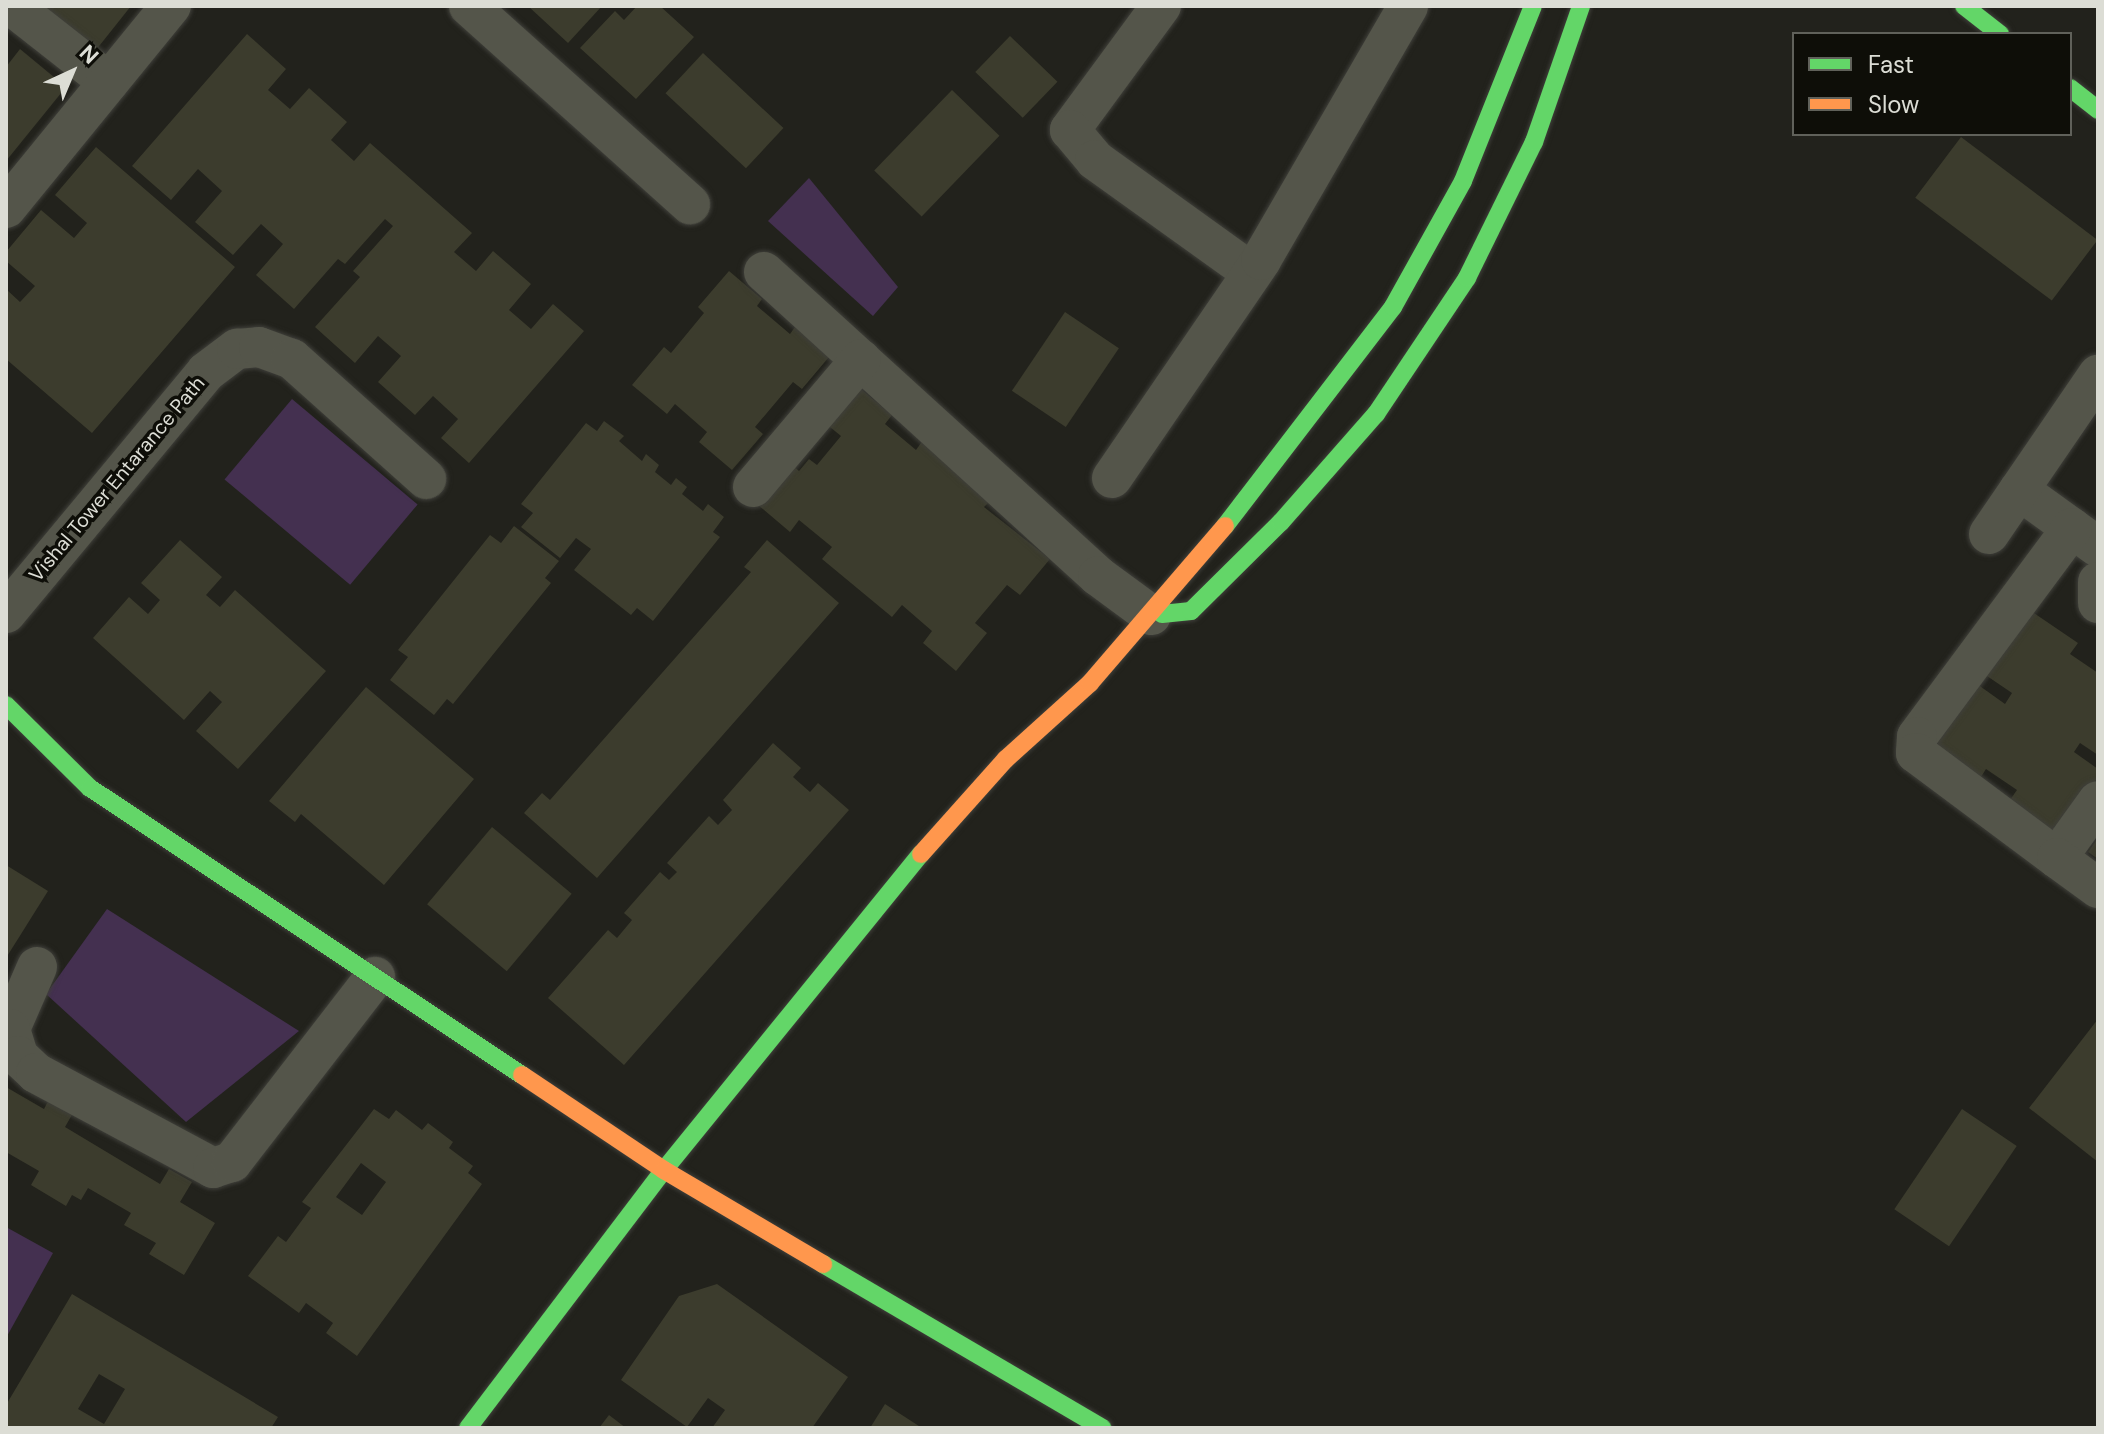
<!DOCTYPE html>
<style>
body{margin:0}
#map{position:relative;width:2104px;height:1434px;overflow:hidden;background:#22221c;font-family:"DM Sans",sans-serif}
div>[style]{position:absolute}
.green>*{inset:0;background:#443050;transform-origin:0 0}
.building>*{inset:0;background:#3c3c2d;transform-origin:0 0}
.roads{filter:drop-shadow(0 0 2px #3f3f3a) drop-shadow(0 0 2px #3f3f3a)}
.street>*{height:40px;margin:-20px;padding:0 20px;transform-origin:20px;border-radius:20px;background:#54554a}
.fast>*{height:18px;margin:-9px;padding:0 9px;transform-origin:9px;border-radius:9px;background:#63d668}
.slow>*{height:18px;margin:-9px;padding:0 9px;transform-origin:9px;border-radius:9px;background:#ff974d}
span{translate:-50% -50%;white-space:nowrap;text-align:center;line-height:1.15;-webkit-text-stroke:7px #0e0e08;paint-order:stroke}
.street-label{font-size:20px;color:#dcddd5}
.frame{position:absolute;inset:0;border:8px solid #dcddd5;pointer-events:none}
.legend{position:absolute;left:1792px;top:32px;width:280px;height:104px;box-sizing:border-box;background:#0e0e08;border:2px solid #60615a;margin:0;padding:10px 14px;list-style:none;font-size:24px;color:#dcddd5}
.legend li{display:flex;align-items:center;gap:16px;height:40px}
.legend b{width:40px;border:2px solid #60615a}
.north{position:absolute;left:32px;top:32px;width:80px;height:80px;-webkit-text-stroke:6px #0e0e08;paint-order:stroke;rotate:44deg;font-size:22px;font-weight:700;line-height:32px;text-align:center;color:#dcddd5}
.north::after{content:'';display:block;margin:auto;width:28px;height:36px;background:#dcddd5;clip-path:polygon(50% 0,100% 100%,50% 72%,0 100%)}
</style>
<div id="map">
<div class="green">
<div style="clip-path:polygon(809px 178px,898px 287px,873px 316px,768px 221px)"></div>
<div style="left:292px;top:399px;width:164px;height:105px;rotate:40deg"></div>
<div style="clip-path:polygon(107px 909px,299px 1031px,186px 1122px,46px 994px)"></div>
<div style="clip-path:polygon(6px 1227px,53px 1253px,6px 1338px)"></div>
</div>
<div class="building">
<div style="clip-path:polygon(41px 6px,131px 6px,96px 50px)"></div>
<div style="clip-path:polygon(528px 6px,602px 6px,568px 43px)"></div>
<div style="clip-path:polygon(637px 6px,660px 6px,694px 37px,636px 99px,580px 48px,615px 11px,624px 20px)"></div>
<div style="clip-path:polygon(247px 34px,286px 69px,268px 90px,290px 109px,309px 88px,347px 122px,331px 140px,354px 161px,370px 143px,472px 233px,454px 252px,476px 271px,493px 251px,531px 284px,509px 310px,531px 329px,553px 304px,584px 331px,469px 463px,441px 438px,458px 419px,433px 396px,415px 415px,378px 382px,401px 356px,378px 336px,355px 363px,315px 327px,360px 277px,353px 271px,393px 226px,385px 219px,345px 264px,338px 259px,294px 309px,256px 275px,283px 244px,261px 224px,233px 255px,195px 222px,222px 191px,198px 169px,171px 200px,132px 166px)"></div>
<div style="left:1010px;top:36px;width:66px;height:50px;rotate:44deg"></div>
<div style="clip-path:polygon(20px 49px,66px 87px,6px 161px,6px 67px)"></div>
<div style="left:703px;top:53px;width:110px;height:55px;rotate:43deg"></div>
<div style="left:952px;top:90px;width:66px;height:112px;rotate:44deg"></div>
<div style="left:1961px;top:137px;width:171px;height:76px;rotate:37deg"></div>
<div style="clip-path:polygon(96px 147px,235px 267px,92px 433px,6px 359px,6px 289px,20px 302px,35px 286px,6px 261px,6px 252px,41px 210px,74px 238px,87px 223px,55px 195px)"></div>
<div style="clip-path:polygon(729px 271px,762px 299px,757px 306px,790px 334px,795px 327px,829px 357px,802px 389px,793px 382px,755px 427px,763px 434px,732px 470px,699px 442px,707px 432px,675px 404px,667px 414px,632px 385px,664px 347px,671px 353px,704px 313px,698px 307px)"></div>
<div style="left:1065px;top:312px;width:65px;height:95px;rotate:34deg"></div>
<div style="clip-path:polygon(856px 385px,892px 415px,885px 424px,916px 450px,923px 440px,992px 499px,984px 507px,1050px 559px,1020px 595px,1007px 585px,975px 623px,987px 633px,956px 671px,923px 643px,932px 631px,902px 605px,892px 617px,822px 559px,832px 547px,799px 520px,790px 532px,757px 504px,791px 464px,799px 471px,809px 459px,817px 465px,841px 436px,825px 423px)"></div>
<div style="clip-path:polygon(604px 421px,624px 436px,619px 441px,642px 461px,646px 454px,659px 465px,655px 472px,671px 485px,676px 478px,687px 487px,682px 494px,703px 511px,708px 504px,724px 517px,713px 532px,720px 537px,653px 621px,637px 608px,631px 615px,574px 570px,591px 549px,576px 538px,560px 558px,521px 527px,533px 513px,521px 504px,586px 423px,597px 431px)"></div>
<div style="clip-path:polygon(514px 526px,559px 561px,545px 578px,551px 583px,453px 704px,447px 699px,434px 715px,390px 680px,408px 657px,398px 650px,490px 535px,501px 543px)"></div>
<div style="clip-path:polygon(180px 540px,222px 577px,206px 595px,220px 607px,235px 590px,326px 671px,238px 769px,196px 731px,222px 702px,210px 691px,184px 720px,93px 638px,129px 597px,148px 614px,160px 600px,141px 583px)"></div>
<div style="clip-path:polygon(767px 540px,839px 603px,597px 878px,524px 813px,542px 793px,550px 800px,751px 572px,744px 567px)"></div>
<div style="clip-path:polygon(2028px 609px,2078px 643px,2070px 654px,2098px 673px,2098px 755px,2080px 743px,2074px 752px,2098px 769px,2098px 777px,2056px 838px,2007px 804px,2017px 790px,1986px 769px,1977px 783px,1930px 752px,1977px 684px,2005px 704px,2012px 693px,1984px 674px)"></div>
<div style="clip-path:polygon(366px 687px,474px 779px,384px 885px,301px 814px,295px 822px,269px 801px)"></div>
<div style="clip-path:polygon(773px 743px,801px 768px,793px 777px,810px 792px,818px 783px,849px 810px,624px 1065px,548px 998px,608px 930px,617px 938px,632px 920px,624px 913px,660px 872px,669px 880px,677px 872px,667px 863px,709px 816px,718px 825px,732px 810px,723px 800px)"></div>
<div style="left:492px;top:827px;width:104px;height:101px;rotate:40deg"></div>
<div style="clip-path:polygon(2098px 838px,2098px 859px,2088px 852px)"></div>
<div style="clip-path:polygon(6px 865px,48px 891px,6px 958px)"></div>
<div style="clip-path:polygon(2098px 1019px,2098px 1162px,2029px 1108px)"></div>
<div style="clip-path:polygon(6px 1087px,44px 1109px,49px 1099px,73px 1113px,65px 1127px,160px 1184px,169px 1169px,192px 1182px,180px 1202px,215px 1223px,184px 1275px,149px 1254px,156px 1243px,124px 1225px,131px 1213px,88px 1188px,81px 1200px,72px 1195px,66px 1206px,31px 1185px,39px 1171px,6px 1152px)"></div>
<div style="clip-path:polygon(evenodd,374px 1109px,389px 1119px,396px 1110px,422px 1130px,428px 1123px,453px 1142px,449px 1148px,473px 1166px,468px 1173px,482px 1184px,357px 1356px,326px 1333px,333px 1323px,306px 1303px,299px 1313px,248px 1276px,278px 1236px,286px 1242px,311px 1208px,302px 1202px,374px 1109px,361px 1163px,386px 1182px,362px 1215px,336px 1197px,361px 1163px)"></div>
<div style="left:1962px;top:1109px;width:66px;height:121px;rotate:34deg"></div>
<div style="clip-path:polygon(717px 1284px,848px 1377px,812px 1428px,712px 1428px,725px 1410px,708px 1398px,687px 1427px,621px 1380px,679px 1296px)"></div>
<div style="clip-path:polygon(evenodd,72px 1294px,278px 1417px,271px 1428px,6px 1428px,6px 1405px,72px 1294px,99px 1374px,125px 1389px,104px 1424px,78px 1409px,99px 1374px)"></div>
<div style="clip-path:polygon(885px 1404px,922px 1428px,870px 1428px)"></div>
<div style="clip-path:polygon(609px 1415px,626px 1428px,599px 1428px)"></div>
</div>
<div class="roads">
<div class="street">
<div style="left:12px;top:6px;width:123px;rotate:38.1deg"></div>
<div style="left:469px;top:6px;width:297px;rotate:41.9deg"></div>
<div style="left:1161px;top:6px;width:154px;rotate:126.3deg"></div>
<div style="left:1070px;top:130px;width:39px;rotate:50deg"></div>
<div style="left:1095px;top:160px;width:193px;rotate:35.7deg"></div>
<div style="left:6px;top:208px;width:261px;rotate:-50.8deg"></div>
<div style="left:764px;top:272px;width:452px;rotate:42.3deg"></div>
<div style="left:1098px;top:576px;width:66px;rotate:36.3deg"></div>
<div style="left:1112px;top:478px;width:264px;rotate:-55.6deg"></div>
<div style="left:1261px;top:260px;width:293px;rotate:-59.9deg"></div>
<div style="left:753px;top:487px;width:167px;rotate:-49.8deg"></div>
<div style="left:2019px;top:490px;width:97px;rotate:35.8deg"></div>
<div style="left:2072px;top:528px;width:260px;rotate:126.6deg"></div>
<div style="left:1917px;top:737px;width:16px;rotate:94deg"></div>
<div style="left:1916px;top:753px;width:176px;rotate:36.7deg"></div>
<div style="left:2057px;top:858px;width:70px;rotate:-54.3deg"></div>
<div style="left:1989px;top:534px;width:193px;rotate:-55.6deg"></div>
<div style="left:2098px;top:582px;width:21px;rotate:90deg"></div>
<div style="left:6px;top:613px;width:313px;rotate:-50.3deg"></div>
<div style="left:206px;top:372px;width:39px;rotate:-37deg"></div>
<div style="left:237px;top:349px;width:22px;rotate:-5deg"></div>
<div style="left:259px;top:347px;width:35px;rotate:20deg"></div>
<div style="left:292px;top:359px;width:180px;rotate:41.8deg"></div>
<div style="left:2057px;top:858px;width:51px;rotate:36.2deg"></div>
<div style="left:37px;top:967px;width:68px;rotate:113.5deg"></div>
<div style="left:10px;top:1029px;width:28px;rotate:73deg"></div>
<div style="left:18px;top:1056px;width:25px;rotate:43deg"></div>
<div style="left:36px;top:1073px;width:201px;rotate:28.2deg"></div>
<div style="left:213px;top:1168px;width:20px;rotate:-18deg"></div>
<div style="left:232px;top:1162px;width:234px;rotate:-52.3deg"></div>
</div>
<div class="fast">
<div style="left:1964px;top:6px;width:46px;rotate:37.9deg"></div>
<div style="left:2070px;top:88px;width:36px;rotate:38deg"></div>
<div style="left:1225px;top:526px;width:276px;rotate:-52.5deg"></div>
<div style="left:1393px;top:307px;width:144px;rotate:-60.9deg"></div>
<div style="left:1463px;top:181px;width:188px;rotate:-68.2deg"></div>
<div style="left:1162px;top:614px;width:29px;rotate:-6deg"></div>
<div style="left:1191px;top:611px;width:127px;rotate:-44.7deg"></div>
<div style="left:1281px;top:522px;width:144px;rotate:-48.7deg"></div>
<div style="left:1376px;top:414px;width:164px;rotate:-56.2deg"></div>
<div style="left:1467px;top:278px;width:152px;rotate:-63.8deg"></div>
<div style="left:1534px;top:142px;width:144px;rotate:-70.9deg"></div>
<div style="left:6px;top:705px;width:118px;rotate:44.7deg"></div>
<div style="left:90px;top:788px;width:519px;rotate:33.6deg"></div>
<div style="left:823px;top:1264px;width:324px;rotate:30.4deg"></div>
<div style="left:468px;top:1428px;width:324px;rotate:-52.8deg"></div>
<div style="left:664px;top:1170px;width:407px;rotate:-50.9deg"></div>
</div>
<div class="slow">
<div style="left:921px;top:854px;width:127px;rotate:-48.2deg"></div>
<div style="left:1006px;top:759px;width:113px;rotate:-42.1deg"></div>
<div style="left:1090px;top:683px;width:207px;rotate:-49.3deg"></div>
<div style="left:522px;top:1075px;width:171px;rotate:33.8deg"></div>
<div style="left:664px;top:1170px;width:185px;rotate:30.6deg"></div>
</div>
</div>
<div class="street-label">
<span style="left:117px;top:479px;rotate:-50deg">Vishal Tower Entarance Path</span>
</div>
<div class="frame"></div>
<ul class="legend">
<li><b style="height:10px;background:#63d668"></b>Fast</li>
<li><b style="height:10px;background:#ff974d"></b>Slow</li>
</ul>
<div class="north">N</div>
</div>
